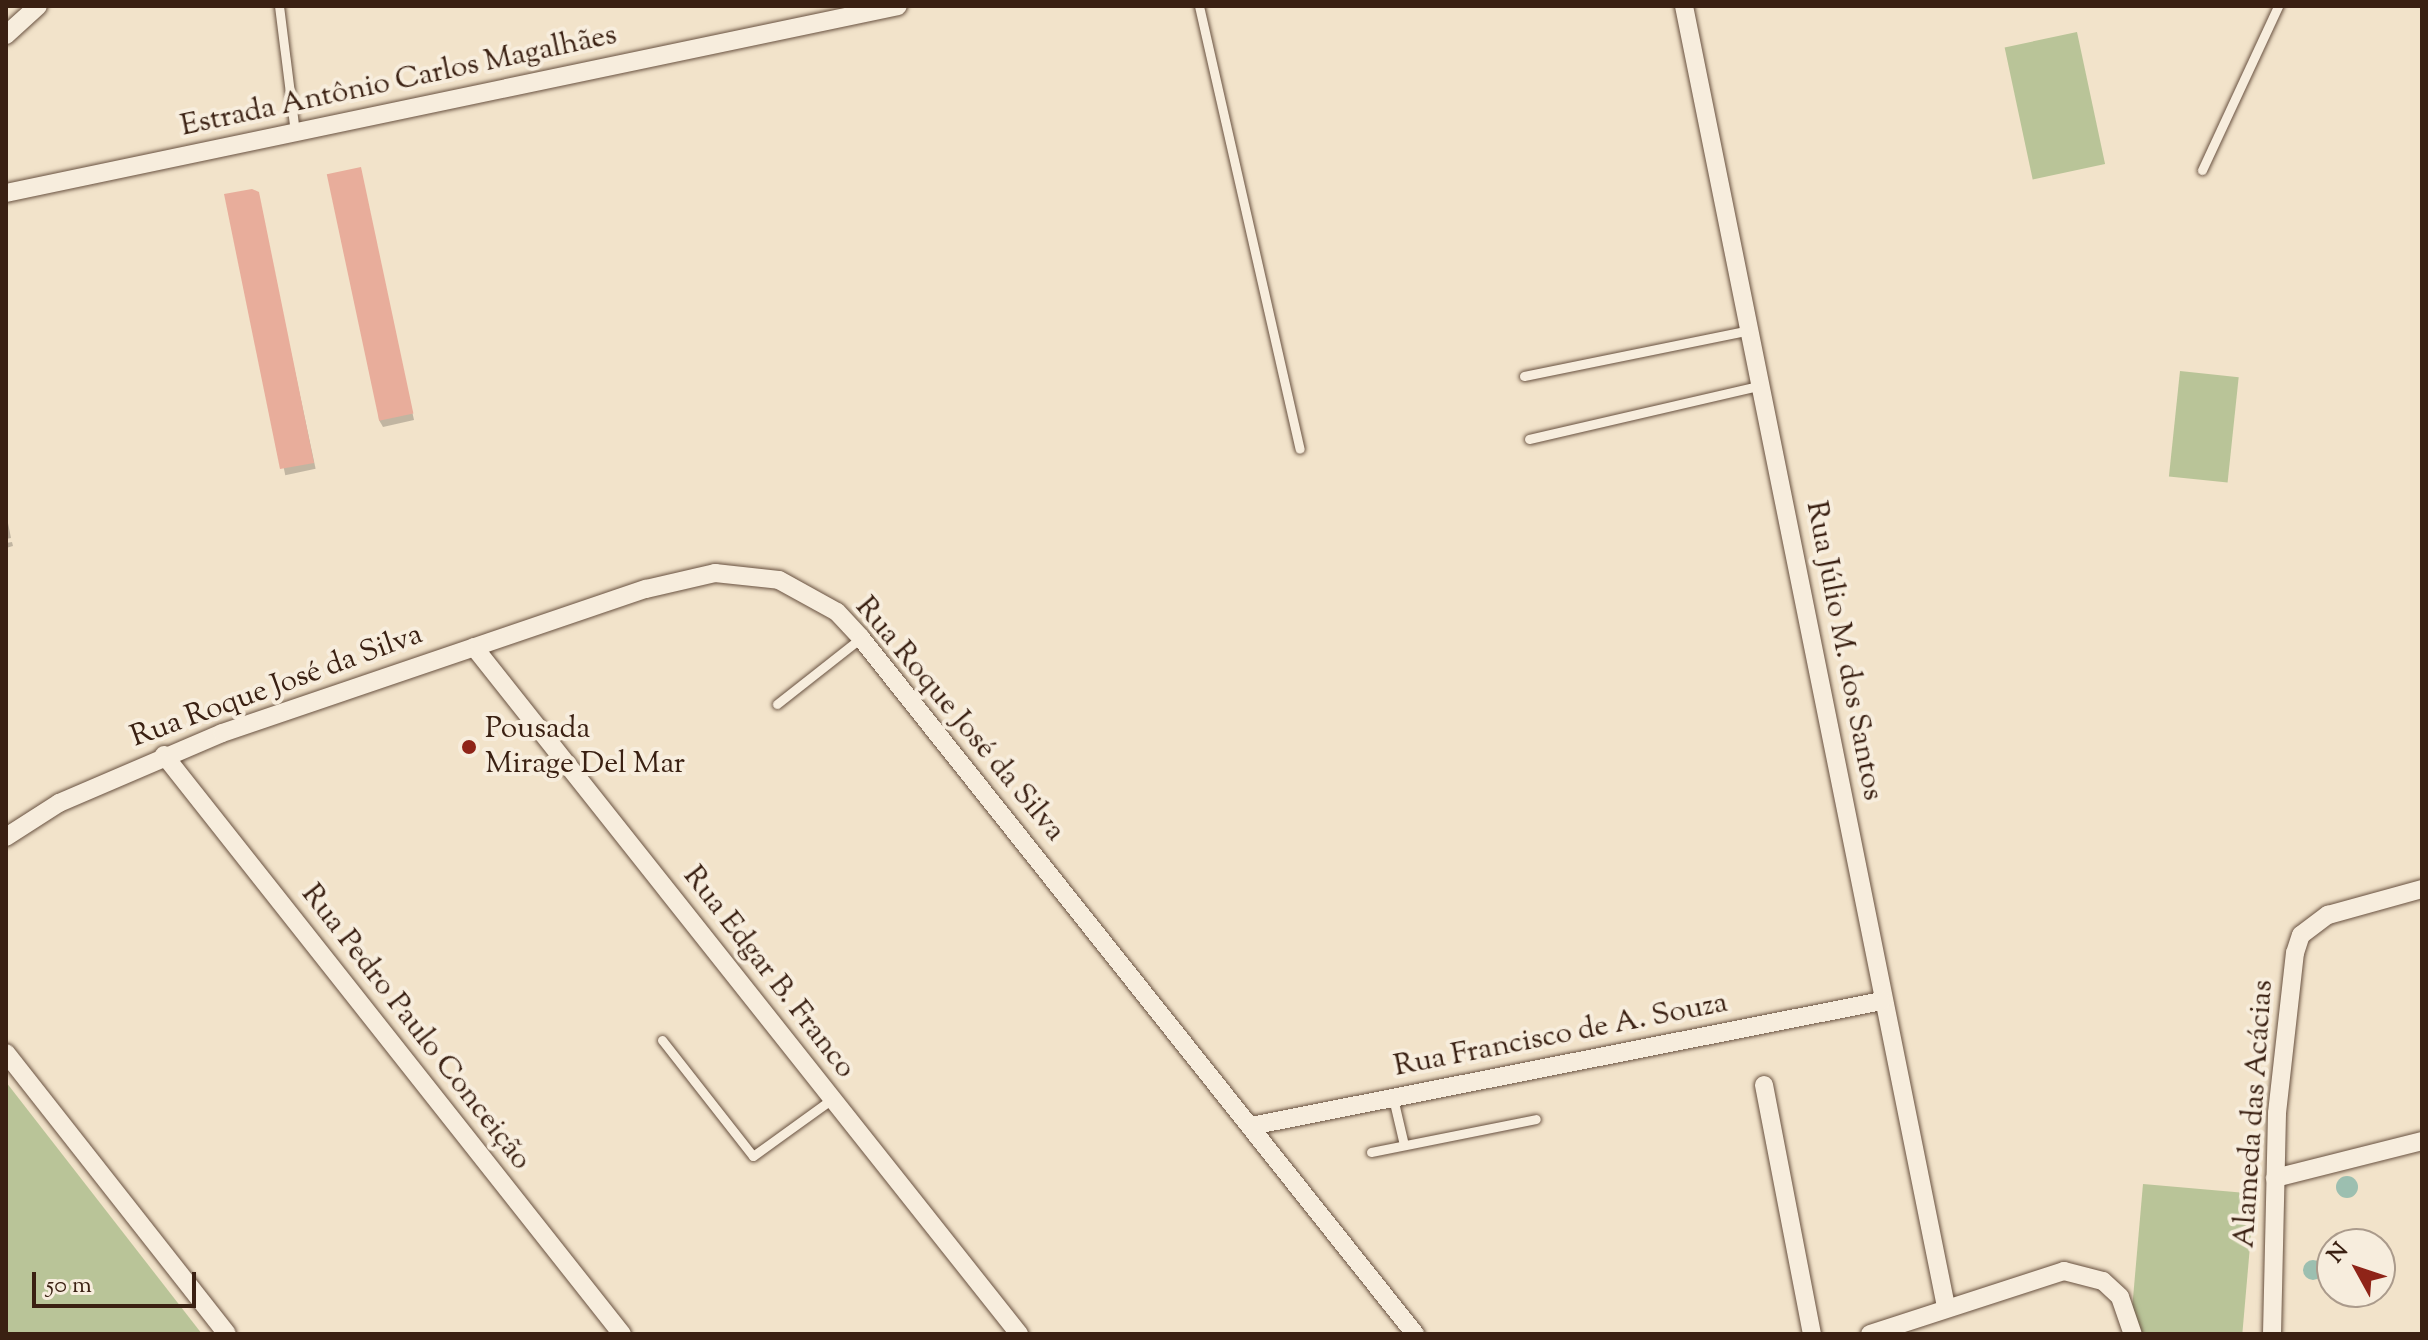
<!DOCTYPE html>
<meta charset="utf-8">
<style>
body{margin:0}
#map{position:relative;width:2428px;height:1340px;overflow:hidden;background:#f2e3ca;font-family:"Sorts Mill Goudy",serif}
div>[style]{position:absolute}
.green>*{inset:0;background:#b9c498;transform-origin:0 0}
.water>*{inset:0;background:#9cbfb0}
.round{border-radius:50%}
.shadow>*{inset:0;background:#0003;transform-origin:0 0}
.building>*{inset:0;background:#e8ad9b;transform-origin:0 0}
.roads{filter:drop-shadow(0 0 2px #685140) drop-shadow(0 0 2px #685140)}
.service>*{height:9px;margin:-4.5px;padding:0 4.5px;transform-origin:4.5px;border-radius:4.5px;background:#f7eddd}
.minor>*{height:18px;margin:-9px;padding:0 9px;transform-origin:9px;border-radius:9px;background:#f7eddd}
.dots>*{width:22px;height:22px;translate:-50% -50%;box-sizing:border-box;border:4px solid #f7eddd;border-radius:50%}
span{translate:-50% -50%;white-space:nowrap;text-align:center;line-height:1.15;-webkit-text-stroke:8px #f7eddd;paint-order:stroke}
.street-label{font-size:30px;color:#3a2012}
.poi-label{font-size:30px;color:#3a2012}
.left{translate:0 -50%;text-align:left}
.frame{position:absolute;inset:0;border:8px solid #3a2012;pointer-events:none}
.north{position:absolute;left:2316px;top:1228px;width:80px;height:80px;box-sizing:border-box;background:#f7eddd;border:2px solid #ab9b8c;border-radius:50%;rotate:310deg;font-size:22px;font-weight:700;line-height:32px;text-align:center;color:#3a2012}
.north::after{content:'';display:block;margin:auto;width:28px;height:36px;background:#8f2418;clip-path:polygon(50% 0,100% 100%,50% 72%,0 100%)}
.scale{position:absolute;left:32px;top:1272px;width:164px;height:36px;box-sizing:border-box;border:4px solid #3a2012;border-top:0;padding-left:10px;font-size:24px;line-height:28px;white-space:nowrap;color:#3a2012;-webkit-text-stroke:6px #f7eddd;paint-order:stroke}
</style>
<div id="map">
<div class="green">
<div style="left:2077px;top:32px;width:135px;height:74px;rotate:78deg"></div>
<div style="left:2180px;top:371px;width:59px;height:106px;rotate:6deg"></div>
<div style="clip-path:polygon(6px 1082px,202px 1334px,6px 1334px)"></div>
<div style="left:2143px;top:1184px;width:112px;height:150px;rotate:5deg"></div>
</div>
<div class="water">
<div class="round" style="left:2336px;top:1176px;width:22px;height:22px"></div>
<div class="round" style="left:2303px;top:1260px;width:20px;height:20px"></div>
</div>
<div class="shadow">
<div style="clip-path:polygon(360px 170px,414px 420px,383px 427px,379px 420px)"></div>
<div style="left:257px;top:193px;width:282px;height:31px;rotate:78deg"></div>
<div style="clip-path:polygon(6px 513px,11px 538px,6px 539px)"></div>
<div style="clip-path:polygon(12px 542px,13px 546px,6px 548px,6px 543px)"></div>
</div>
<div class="building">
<div style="left:361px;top:167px;width:252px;height:35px;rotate:78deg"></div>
<div style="clip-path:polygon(252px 189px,259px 192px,314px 463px,280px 469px,224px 194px)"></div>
</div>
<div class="roads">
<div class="service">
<div style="left:279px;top:6px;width:127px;rotate:82.8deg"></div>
<div style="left:1199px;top:6px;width:454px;rotate:77.2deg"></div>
<div style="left:2202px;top:170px;width:181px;rotate:-65.1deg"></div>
<div style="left:1524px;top:376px;width:232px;rotate:-11.5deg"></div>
<div style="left:1529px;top:439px;width:239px;rotate:-13deg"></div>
<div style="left:777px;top:704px;width:107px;rotate:-38.2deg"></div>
<div style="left:662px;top:1040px;width:147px;rotate:51.9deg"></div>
<div style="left:753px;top:1156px;width:97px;rotate:-35.8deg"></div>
<div style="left:1393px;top:1098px;width:48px;rotate:76.8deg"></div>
<div style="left:1371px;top:1152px;width:168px;rotate:-11.3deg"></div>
</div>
<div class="minor">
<div style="left:1684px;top:6px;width:1327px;rotate:78.61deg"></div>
<div style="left:6px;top:35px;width:43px;rotate:-42.2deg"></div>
<div style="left:6px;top:193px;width:911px;rotate:-11.84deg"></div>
<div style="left:474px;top:647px;width:877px;rotate:51.57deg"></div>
<div style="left:164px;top:755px;width:738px;rotate:51.66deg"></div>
<div style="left:6px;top:837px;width:63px;rotate:-32.7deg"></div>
<div style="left:59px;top:803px;width:177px;rotate:-23.2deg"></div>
<div style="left:222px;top:733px;width:448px;rotate:-18.8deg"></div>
<div style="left:646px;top:589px;width:71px;rotate:-13.1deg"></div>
<div style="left:715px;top:573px;width:64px;rotate:6.2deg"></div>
<div style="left:779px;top:580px;width:66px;rotate:28.9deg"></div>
<div style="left:837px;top:612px;width:35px;rotate:47deg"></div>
<div style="left:861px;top:638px;width:890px;rotate:51.48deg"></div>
<div style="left:6px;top:1053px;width:357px;rotate:51.8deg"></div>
<div style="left:1764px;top:1085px;width:254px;rotate:79.1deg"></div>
<div style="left:1251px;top:1126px;width:643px;rotate:-11.21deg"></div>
<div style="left:2275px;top:1178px;width:152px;rotate:-14.1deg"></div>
<div style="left:1870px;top:1334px;width:204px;rotate:-18deg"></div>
<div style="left:2064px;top:1271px;width:40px;rotate:14.4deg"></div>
<div style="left:2103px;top:1281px;width:23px;rotate:43deg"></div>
<div style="left:2120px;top:1297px;width:39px;rotate:71deg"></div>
<div style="left:2272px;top:1334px;width:221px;rotate:-88.7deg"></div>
<div style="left:2277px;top:1113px;width:161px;rotate:-83.6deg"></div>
<div style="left:2295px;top:953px;width:19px;rotate:-72deg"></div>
<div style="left:2301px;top:935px;width:34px;rotate:-37deg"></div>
<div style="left:2328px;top:915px;width:98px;rotate:-15.5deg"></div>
</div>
</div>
<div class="dots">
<div style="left:469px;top:747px;background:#8f2418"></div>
</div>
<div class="street-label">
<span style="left:399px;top:82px;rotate:-12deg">Estrada Antônio Carlos Magalhães</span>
<span style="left:1843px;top:651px;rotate:79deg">Rua Júlio M. dos Santos</span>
<span style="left:277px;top:687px;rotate:-20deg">Rua Roque José da Silva</span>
<span style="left:959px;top:720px;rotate:50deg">Rua Roque José da Silva</span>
<span style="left:768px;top:973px;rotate:52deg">Rua Edgar B. Franco</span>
<span style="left:415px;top:1028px;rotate:52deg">Rua Pedro Paulo Conceição</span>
<span style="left:1561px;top:1036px;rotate:-11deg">Rua Francisco de A. Souza</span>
<span style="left:2255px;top:1114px;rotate:-86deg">Alameda das Acácias</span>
</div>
<div class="poi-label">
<span class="left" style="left:485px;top:747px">Pousada<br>Mirage Del Mar</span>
</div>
<div class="frame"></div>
<div class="north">N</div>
<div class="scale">50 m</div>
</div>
